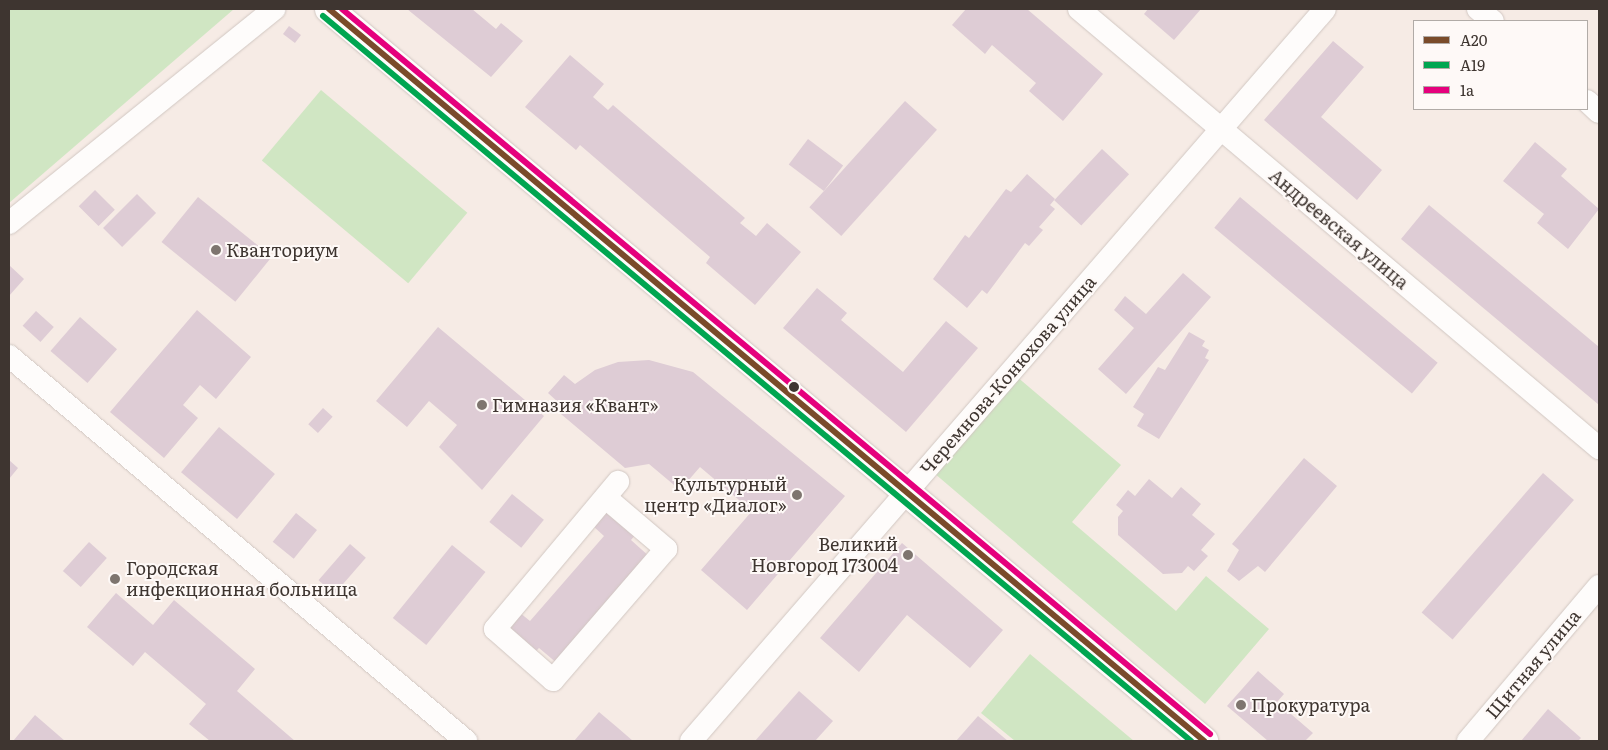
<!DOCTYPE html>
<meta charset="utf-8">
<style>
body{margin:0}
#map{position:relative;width:1608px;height:750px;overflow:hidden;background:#f6ebe5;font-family:Literata,serif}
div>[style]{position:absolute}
.green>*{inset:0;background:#d0e6c3;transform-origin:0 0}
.building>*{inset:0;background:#deccd5;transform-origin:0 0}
.roads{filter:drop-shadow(0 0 1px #d1c7c2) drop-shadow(0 0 1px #d1c7c2)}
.minor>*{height:22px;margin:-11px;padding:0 11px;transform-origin:11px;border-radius:11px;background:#fefcfb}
.secondary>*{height:28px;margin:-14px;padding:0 14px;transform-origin:14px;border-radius:14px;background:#fefcfb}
.bus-1>*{height:6px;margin:-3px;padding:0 3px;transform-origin:3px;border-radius:3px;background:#7a4b2a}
.bus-2>*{height:6px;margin:-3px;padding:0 3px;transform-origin:3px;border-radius:3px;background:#00a651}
.bus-3>*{height:6px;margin:-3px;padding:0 3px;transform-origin:3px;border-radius:3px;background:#e5007d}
.dots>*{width:14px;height:14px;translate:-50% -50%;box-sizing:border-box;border:2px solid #fef9f7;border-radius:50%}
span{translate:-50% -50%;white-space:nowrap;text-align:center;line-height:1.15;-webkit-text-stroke:4px #fef9f7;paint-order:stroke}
.street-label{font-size:18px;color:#3e3530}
.poi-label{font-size:18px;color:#3e3530}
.left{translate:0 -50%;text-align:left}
.right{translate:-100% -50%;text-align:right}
.frame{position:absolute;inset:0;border:10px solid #3e3530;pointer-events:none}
.legend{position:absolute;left:1413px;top:20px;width:175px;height:90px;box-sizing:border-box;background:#fef9f7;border:1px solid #b1aba7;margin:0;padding:6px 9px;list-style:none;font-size:15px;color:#3e3530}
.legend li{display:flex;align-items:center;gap:10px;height:25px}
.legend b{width:25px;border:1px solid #b1aba7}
</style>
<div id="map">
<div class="green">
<div style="clip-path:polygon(9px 9px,234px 9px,9px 203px)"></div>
<div style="left:321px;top:90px;width:191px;height:92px;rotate:40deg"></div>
<div style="clip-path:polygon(1016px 376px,1121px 465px,1072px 522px,1176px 611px,1206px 576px,1269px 629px,1205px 704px,934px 473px)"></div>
<div style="clip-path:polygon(1030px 654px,1134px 741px,1015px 741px,981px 713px)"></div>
</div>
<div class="building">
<div style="clip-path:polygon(407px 9px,472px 9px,496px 29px,501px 23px,523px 41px,491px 77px)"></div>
<div style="clip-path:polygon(966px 9px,1027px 9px,1103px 74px,1063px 121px,1029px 91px,1036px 83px,992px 45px,985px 54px,952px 25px)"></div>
<div style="clip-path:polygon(1148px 9px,1201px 9px,1174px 40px,1144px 14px)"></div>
<div style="left:289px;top:26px;width:15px;height:10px;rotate:37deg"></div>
<div style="clip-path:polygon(1333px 41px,1364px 67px,1321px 117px,1382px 170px,1357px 200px,1264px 120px)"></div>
<div style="clip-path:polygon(570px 55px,604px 84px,593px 97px,608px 110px,613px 105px,745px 218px,740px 223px,756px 236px,767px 223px,801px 252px,755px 305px,706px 263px,710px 257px,580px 145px,576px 150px,525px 107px)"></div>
<div style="left:905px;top:101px;width:43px;height:143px;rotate:42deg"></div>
<div style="left:808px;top:139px;width:44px;height:32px;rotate:37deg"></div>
<div style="clip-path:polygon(1535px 142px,1567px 169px,1561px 176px,1599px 209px,1568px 249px,1537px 223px,1544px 214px,1503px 181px)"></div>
<div style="left:1102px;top:149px;width:37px;height:70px;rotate:43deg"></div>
<div style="clip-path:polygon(1027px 174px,1055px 199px,1050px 205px,1055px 209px,1039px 227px,1043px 230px,1029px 246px,1025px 243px,987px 294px,982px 290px,967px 308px,933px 279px,965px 235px,969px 238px,1006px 189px,1011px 192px)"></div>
<div style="left:95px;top:190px;width:28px;height:23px;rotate:45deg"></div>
<div style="left:137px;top:194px;width:27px;height:48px;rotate:45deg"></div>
<div style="left:198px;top:197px;width:95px;height:58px;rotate:39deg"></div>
<div style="left:1240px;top:197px;width:258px;height:40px;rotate:40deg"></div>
<div style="clip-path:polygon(1429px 205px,1599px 347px,1599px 405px,1401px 239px)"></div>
<div style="clip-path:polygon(9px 265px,24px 279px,9px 296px)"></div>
<div style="clip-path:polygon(1183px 273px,1211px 297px,1126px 394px,1098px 369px,1134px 328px,1114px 310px,1125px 296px,1146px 314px)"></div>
<div style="clip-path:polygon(817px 288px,847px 313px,841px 320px,903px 372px,946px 321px,978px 348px,906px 432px,783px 328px)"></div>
<div style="clip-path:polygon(197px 310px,251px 357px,216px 399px,200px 385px,183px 405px,198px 418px,164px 458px,110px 412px)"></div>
<div style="left:36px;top:311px;width:24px;height:20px;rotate:42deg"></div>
<div style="left:80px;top:317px;width:49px;height:45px;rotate:41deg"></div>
<div style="clip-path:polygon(438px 327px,544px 416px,482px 490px,439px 447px,457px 425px,429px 401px,407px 427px,376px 401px)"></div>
<div style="clip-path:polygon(1189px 332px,1205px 341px,1202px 346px,1209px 350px,1205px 358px,1209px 360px,1159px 439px,1137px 426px,1144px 414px,1133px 407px,1158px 367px,1165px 370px)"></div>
<div style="clip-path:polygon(649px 360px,693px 372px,845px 496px,747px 610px,701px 570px,752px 511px,700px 467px,680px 490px,649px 464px,625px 468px,555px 409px,559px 403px,548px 393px,564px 375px,575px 384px,595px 370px,618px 362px)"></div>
<div style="left:323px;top:408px;width:13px;height:22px;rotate:42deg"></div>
<div style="left:219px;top:427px;width:73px;height:59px;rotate:40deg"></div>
<div style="clip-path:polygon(1304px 458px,1337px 486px,1265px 572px,1258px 566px,1239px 581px,1227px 571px,1239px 550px,1232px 544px)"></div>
<div style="clip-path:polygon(9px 460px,18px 468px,9px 479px)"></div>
<div style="left:1543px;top:473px;width:41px;height:185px;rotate:41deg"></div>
<div style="clip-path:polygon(1149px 479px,1172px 498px,1181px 487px,1201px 504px,1192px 515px,1215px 534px,1201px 550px,1208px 556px,1194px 571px,1188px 566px,1182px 573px,1163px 574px,1118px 535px,1118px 517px,1123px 511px,1116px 505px,1128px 490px,1135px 496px)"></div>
<div style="left:512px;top:494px;width:41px;height:36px;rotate:39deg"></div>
<div style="clip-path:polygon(608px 509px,636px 534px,631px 540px,651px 558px,558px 664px,539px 648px,533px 654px,504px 629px,519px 612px,530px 621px,604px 536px,593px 526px)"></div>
<div style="left:296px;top:513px;width:27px;height:37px;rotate:39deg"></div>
<div style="left:89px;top:542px;width:24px;height:39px;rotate:42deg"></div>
<div style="clip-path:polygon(902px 543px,1003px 630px,970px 668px,907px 615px,859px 672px,820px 638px)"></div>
<div style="left:350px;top:544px;width:21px;height:48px;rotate:41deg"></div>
<div style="left:452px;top:545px;width:43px;height:94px;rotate:39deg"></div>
<div style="clip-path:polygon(116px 593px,153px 625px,174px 600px,255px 669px,237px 691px,295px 741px,210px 741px,189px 724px,206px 704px,145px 652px,133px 666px,87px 627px)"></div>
<div style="clip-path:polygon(1258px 671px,1284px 694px,1277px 702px,1313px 733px,1305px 741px,1268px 741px,1227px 706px)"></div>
<div style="clip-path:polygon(799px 691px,833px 721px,815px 741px,755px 741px)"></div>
<div style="clip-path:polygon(1548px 709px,1581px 738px,1578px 741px,1521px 741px)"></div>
<div style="clip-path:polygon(599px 712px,618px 728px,633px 741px,574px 741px)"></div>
<div style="clip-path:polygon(35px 715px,65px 741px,13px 741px)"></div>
<div style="clip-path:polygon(978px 716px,1008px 741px,956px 741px)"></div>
</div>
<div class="roads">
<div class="minor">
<div style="left:1079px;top:9px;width:681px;rotate:40.17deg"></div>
<div style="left:1478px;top:9px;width:19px;rotate:39deg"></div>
<div style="left:1587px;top:101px;width:16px;rotate:43deg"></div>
<div style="left:9px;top:223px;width:341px;rotate:-38.9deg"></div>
<div style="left:9px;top:356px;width:598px;rotate:40.11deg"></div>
<div style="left:606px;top:498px;width:79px;rotate:40.4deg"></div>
<div style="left:666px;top:549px;width:173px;rotate:130.8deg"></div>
<div style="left:553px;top:680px;width:77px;rotate:-138.7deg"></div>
<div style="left:495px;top:629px;width:192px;rotate:-50.1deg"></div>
<div style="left:691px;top:741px;width:968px;rotate:-49.1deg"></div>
<div style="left:1468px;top:741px;width:203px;rotate:-49.8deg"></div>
</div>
<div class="secondary">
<div style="left:329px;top:9px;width:1141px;rotate:39.91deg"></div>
</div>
</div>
<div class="bus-1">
<div style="left:329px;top:9px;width:1141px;rotate:39.91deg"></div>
</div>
<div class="bus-2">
<div style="left:323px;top:16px;width:1131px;rotate:39.87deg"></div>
</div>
<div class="bus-3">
<div style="left:342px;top:9px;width:1131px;rotate:39.87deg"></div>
</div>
<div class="dots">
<div style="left:216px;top:250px;background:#7e756f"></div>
<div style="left:794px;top:387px;background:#3e3530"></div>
<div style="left:482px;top:405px;background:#7e756f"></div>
<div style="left:797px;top:495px;background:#7e756f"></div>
<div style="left:908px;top:555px;background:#7e756f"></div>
<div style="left:115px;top:579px;background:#7e756f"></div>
<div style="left:1241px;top:705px;background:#7e756f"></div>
</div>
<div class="street-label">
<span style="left:1339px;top:229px;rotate:40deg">Андреевская улица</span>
<span style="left:1008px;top:375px;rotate:-49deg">Черемнова-Конюхова улица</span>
<span style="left:1533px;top:664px;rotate:-50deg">Щитная улица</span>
</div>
<div class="poi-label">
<span class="left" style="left:226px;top:250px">Кванториум</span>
<span class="left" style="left:492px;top:405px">Гимназия «Квант»</span>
<span class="right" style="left:787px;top:495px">Культурный<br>центр «Диалог»</span>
<span class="right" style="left:898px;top:555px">Великий<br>Новгород 173004</span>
<span class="left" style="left:126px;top:579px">Городская<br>инфекционная больница</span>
<span class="left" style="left:1251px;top:705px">Прокуратура</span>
</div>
<div class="frame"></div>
<ul class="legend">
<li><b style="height:6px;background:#7a4b2a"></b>А20</li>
<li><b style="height:6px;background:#00a651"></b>A19</li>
<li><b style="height:6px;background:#e5007d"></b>1a</li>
</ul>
</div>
